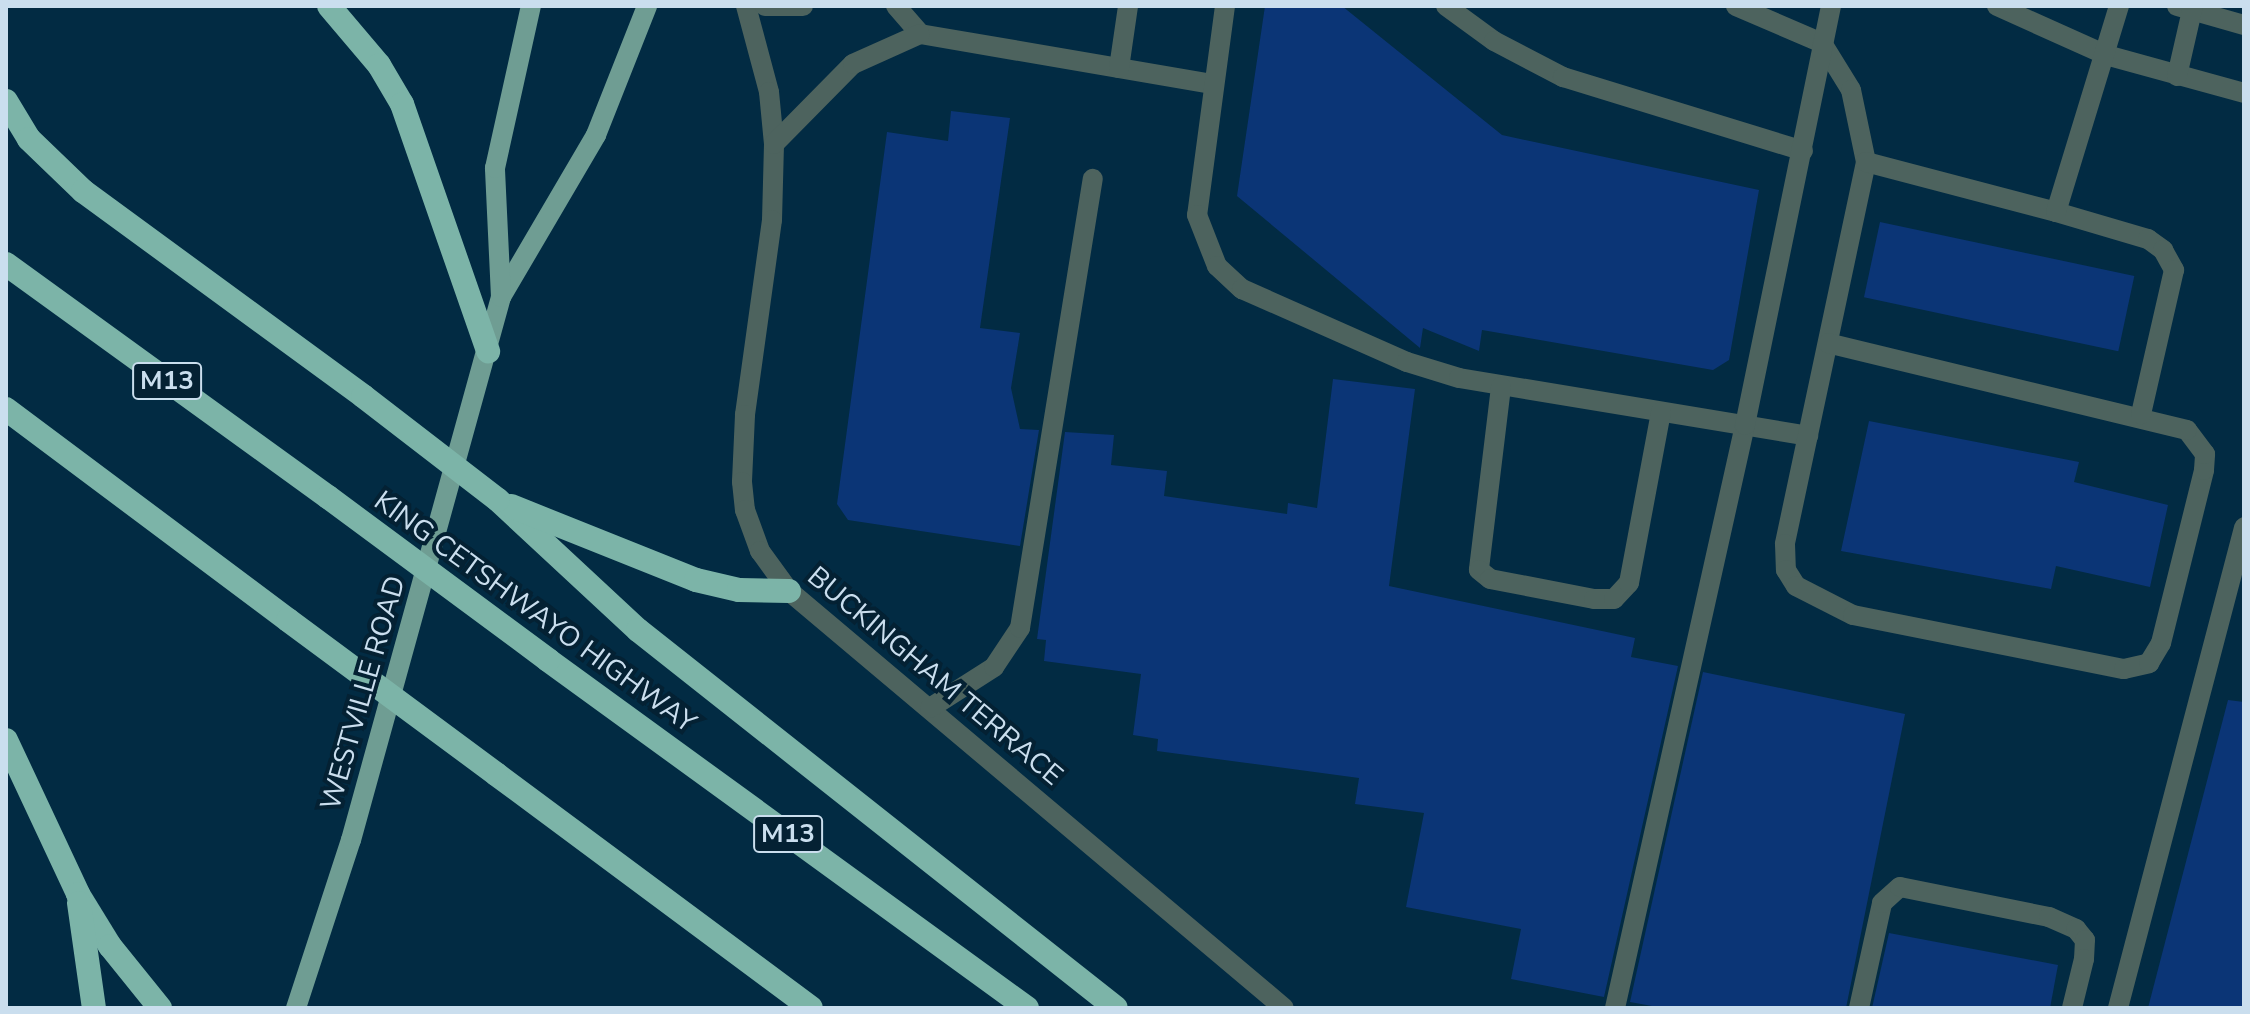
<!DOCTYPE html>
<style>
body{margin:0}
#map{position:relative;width:2250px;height:1014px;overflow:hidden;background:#022b43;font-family:"Nunito Sans",sans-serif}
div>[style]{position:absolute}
.building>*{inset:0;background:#0b3576;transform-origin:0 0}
.minor>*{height:20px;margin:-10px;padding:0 10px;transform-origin:10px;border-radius:10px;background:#4d635e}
.major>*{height:20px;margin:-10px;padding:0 10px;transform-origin:10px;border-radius:10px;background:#6f9d93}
.highway>*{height:24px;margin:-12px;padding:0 12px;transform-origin:12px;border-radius:12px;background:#7cb4a8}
.highway-bridge>*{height:24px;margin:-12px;padding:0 12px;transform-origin:12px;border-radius:12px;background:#7cb4a8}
span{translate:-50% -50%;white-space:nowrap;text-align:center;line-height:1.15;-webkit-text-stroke:8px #042133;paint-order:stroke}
.shield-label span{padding:2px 6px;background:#042133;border:2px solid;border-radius:6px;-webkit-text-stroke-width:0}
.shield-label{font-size:26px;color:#cadeee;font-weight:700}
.street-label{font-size:28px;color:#cadeee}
.frame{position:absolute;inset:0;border:8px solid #cadeee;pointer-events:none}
</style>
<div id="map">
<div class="building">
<div style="clip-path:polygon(1265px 6px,1342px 6px,1502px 135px,1759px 190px,1729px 360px,1713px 370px,1482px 330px,1479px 351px,1423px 328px,1420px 348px,1237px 196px)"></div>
<div style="clip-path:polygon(951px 111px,1010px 118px,980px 328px,1020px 333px,1011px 388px,1020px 429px,1039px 430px,1020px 546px,848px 520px,837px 504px,887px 132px,948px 141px)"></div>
<div style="left:1880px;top:222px;width:260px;height:77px;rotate:12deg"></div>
<div style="clip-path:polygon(1333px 379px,1415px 389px,1389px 586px,1635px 638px,1631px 657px,1678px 666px,1604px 997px,1511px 979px,1521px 929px,1406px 907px,1424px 813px,1355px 804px,1359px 778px,1157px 751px,1158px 739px,1133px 735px,1141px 674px,1044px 661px,1046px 640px,1037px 639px,1065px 432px,1114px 435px,1111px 465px,1167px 471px,1164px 496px,1287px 514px,1288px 503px,1317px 508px)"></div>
<div style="clip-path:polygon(1869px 421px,2079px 462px,2074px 482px,2168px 505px,2150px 587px,2056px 566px,2051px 589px,1841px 551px)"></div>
<div style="clip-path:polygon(1703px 672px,1905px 714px,1846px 1008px,1663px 1008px,1630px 1002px)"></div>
<div style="clip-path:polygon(2228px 700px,2244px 702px,2244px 1008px,2148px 1008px)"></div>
<div style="clip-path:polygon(1889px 933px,2058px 965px,2050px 1008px,1872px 1008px)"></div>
</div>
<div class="minor">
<div style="left:746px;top:6px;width:89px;rotate:75deg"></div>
<div style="left:769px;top:92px;width:52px;rotate:84.5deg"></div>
<div style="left:774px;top:144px;width:76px;rotate:91.5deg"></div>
<div style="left:772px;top:220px;width:197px;rotate:97.9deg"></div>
<div style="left:745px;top:415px;width:67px;rotate:92.6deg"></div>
<div style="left:742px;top:482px;width:28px;rotate:84deg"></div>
<div style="left:745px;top:510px;width:44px;rotate:69.9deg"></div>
<div style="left:760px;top:551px;width:49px;rotate:54.1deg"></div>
<div style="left:789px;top:591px;width:647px;rotate:40.11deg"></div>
<div style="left:765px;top:6px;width:38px"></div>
<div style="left:896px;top:6px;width:37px;rotate:49deg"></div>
<div style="left:920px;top:34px;width:297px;rotate:9.7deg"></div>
<div style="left:1225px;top:6px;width:211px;rotate:97.6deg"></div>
<div style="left:1197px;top:215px;width:55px;rotate:68.6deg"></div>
<div style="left:1217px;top:266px;width:34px;rotate:43deg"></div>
<div style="left:1242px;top:289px;width:180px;rotate:23.9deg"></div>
<div style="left:1407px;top:362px;width:54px;rotate:17.1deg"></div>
<div style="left:1459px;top:378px;width:354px;rotate:9.4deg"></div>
<div style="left:1446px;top:6px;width:59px;rotate:36.1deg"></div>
<div style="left:1494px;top:41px;width:78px;rotate:27.6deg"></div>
<div style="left:1563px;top:77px;width:251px;rotate:17.1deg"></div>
<div style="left:1736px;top:6px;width:94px;rotate:23.3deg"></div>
<div style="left:1822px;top:43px;width:55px;rotate:58.3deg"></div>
<div style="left:1851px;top:90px;width:74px;rotate:78.2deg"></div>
<div style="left:1866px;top:162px;width:390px;rotate:102deg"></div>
<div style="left:1785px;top:544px;width:26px;rotate:88deg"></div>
<div style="left:1786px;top:570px;width:19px;rotate:58deg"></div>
<div style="left:1796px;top:586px;width:64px;rotate:27deg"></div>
<div style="left:1853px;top:615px;width:276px;rotate:11.3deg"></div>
<div style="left:2124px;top:669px;width:26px;rotate:-13deg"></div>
<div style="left:2149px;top:663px;width:23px;rotate:-59deg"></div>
<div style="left:2161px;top:643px;width:178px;rotate:-76deg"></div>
<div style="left:2204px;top:470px;width:16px;rotate:-86deg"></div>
<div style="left:2205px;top:454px;width:30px;rotate:-127deg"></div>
<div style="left:2187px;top:430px;width:369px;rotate:-166.4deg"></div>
<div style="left:1997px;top:6px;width:120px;rotate:24.2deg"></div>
<div style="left:2106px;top:55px;width:143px;rotate:15.4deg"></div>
<div style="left:2177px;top:6px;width:70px;rotate:15.8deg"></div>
<div style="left:1119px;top:68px;width:63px;rotate:-81.7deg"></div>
<div style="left:2177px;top:76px;width:72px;rotate:-77.1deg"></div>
<div style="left:774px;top:144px;width:112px;rotate:-45.4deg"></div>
<div style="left:853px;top:64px;width:73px;rotate:-24.1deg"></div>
<div style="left:1866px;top:162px;width:196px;rotate:14.7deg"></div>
<div style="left:2056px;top:212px;width:96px;rotate:16.4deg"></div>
<div style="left:2148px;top:239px;width:19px;rotate:36deg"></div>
<div style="left:2163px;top:250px;width:23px;rotate:61deg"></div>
<div style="left:2174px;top:270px;width:148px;rotate:102.9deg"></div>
<div style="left:2056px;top:212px;width:215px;rotate:-73deg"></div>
<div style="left:1501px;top:387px;width:184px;rotate:96.9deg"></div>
<div style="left:1479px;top:570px;width:14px;rotate:39deg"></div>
<div style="left:1490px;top:579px;width:106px;rotate:10.9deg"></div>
<div style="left:1594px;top:599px;width:20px"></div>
<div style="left:1614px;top:599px;width:22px;rotate:-47deg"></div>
<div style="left:1629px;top:583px;width:174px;rotate:-79.4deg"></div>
<div style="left:930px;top:708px;width:76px;rotate:-32.6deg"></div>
<div style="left:994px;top:667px;width:47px;rotate:-56.3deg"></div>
<div style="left:1020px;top:628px;width:455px;rotate:-80.8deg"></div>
<div style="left:1615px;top:1008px;width:597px;rotate:-77.43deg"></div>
<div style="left:1745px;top:425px;width:428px;rotate:-78.4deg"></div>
<div style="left:1859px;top:1008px;width:107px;rotate:-77.6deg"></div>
<div style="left:1882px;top:903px;width:24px;rotate:-42deg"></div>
<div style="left:1900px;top:887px;width:152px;rotate:11.4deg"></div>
<div style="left:2049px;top:917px;width:30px;rotate:24deg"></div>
<div style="left:2076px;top:929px;width:14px;rotate:51deg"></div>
<div style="left:2085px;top:940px;width:19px;rotate:93deg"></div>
<div style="left:2084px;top:959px;width:50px;rotate:103.8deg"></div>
<div style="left:2118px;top:1008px;width:497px;rotate:-75.3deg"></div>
</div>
<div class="major">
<div style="left:501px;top:297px;width:188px;rotate:-59.6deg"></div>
<div style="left:596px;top:135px;width:139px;rotate:-68.4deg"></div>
<div style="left:296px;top:1008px;width:177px;rotate:-71.9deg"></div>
<div style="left:351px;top:840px;width:563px;rotate:-74.56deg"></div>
<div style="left:501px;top:297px;width:129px;rotate:-92.7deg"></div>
<div style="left:495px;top:168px;width:166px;rotate:-77.5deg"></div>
</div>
<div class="highway">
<div style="left:329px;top:6px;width:77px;rotate:49.7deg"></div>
<div style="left:379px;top:65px;width:45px;rotate:59.5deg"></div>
<div style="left:402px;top:104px;width:262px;rotate:70.8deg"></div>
<div style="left:6px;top:101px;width:44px;rotate:58.8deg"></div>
<div style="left:29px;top:139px;width:75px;rotate:43.9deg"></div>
<div style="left:83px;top:191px;width:347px;rotate:36.2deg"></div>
<div style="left:6px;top:264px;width:397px;rotate:35.9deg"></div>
<div style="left:6px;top:409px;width:352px;rotate:36.8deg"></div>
<div style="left:498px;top:500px;width:191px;rotate:42.9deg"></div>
<div style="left:638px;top:630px;width:609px;rotate:38.34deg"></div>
<div style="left:511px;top:506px;width:199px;rotate:21.8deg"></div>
<div style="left:696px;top:580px;width:44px;rotate:13.1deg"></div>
<div style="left:739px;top:590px;width:50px;rotate:1.1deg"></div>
<div style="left:548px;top:660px;width:592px;rotate:36deg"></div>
<div style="left:6px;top:740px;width:170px;rotate:64.9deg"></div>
<div style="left:78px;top:894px;width:61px;rotate:58.4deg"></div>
<div style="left:110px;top:946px;width:80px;rotate:51.1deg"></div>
<div style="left:496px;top:774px;width:392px;rotate:36.6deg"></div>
<div style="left:79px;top:903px;width:106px;rotate:81.9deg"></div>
</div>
<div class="highway-bridge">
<div style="left:363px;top:396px;width:170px;rotate:37.6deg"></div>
<div style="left:328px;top:497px;width:274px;rotate:36.5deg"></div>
<div style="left:288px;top:620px;width:259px;rotate:36.5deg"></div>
</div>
<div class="shield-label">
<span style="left:167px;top:381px">M13</span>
<span style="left:788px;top:834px">M13</span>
</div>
<div class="street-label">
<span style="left:535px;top:612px;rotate:36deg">KING CETSHWAYO HIGHWAY</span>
<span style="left:935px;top:676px;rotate:40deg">BUCKINGHAM TERRACE</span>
<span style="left:363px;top:693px;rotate:-74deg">WESTVILLE ROAD</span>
</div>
<div class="frame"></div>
</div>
